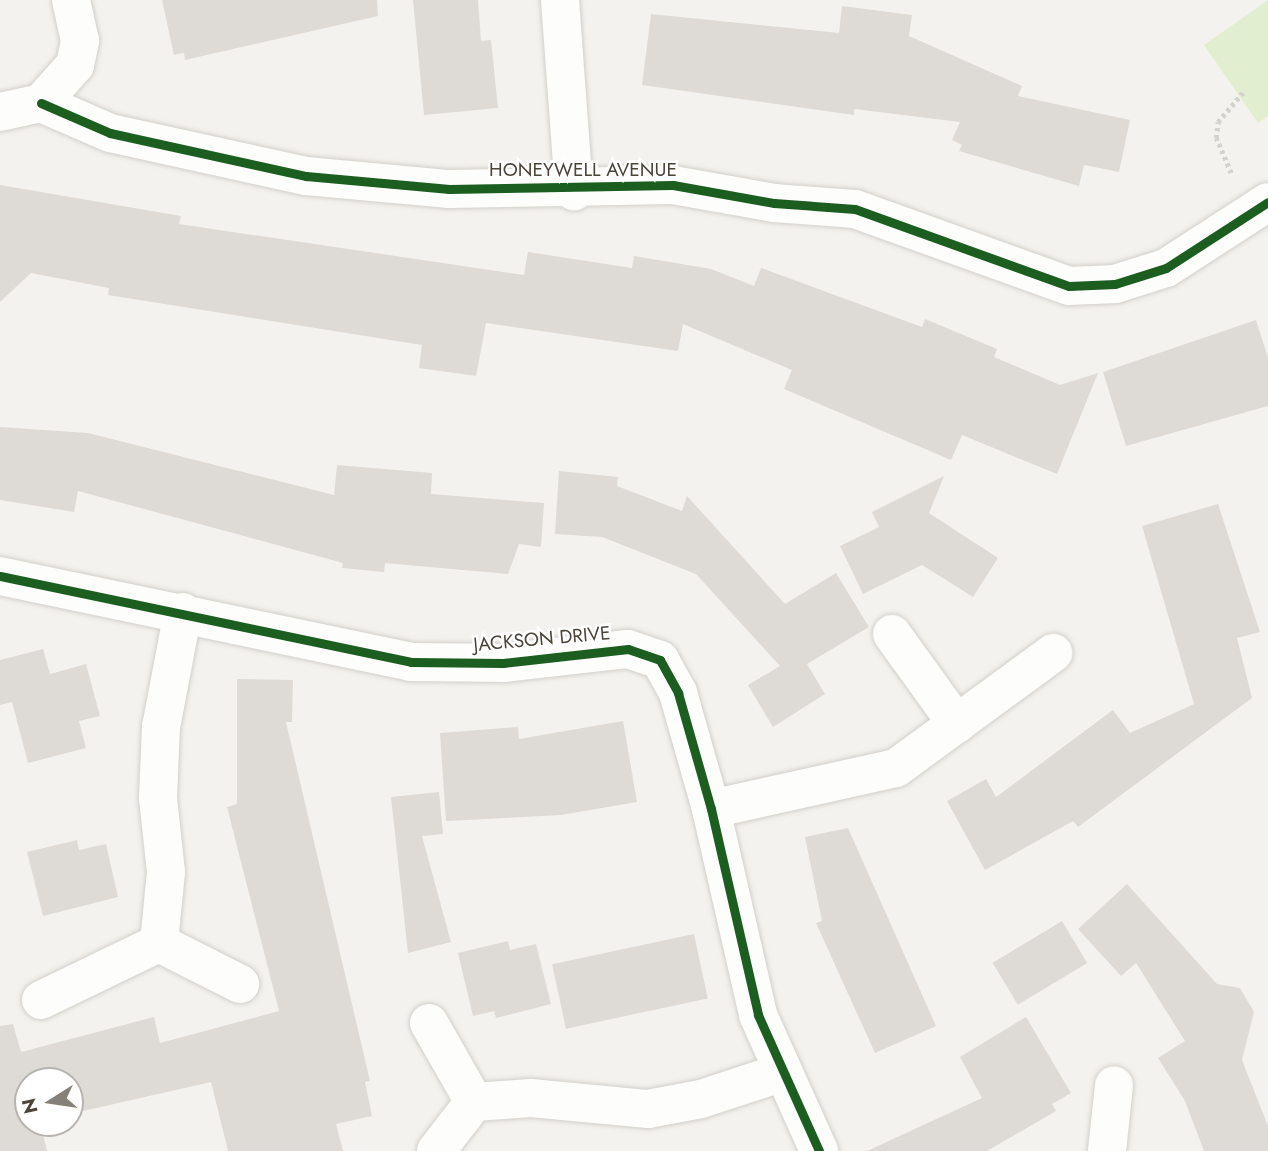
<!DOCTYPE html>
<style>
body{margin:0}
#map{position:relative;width:1268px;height:1151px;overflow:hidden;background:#f4f2ee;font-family:Jost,sans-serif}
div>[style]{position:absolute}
.green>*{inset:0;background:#e1eecf}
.building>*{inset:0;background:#dedbd6;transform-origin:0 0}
.path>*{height:4.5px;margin-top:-2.25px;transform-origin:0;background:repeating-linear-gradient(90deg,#d3d2cc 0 3.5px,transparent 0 7px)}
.roads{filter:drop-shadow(0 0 2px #d2d0cb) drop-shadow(0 0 2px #d2d0cb)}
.minor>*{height:38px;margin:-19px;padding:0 19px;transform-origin:19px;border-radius:19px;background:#fdfdfc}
.cycleway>*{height:9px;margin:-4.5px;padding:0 4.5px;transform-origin:4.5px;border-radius:4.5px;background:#1b5e20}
span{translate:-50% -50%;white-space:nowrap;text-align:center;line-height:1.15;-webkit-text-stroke:5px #fff;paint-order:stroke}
.street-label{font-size:19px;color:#4b4439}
.north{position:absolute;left:14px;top:1067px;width:70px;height:70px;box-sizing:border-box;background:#fff;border:2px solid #b7b4b0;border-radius:50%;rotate:258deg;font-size:19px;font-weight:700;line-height:28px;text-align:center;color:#4b4439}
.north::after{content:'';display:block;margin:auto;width:24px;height:32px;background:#868178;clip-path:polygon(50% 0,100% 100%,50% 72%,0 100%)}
</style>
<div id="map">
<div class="green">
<div style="clip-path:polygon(1268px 0,1268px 116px,1258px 123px,1204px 45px)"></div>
</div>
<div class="building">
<div style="clip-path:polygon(162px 0,377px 0,378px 16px,185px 60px,184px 53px,174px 55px)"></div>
<div style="clip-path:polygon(413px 0,478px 0,481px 41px,491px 40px,498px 108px,424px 115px)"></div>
<div style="clip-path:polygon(842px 6px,912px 15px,909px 36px,1022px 86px,1018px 96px,1130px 120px,1119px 172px,1084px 165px,1079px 186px,959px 151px,962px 145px,952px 140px,960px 122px,854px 109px,854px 115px,642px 85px,651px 14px,839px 33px)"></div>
<div style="clip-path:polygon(0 185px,181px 216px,179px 224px,524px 275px,528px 252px,632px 268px,634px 256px,711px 269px,754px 286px,761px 268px,922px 327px,925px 319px,997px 349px,994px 357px,1060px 385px,1098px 373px,1057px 474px,962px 435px,951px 460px,784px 389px,792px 370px,683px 324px,678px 351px,486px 323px,476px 376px,419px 368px,422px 345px,108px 295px,109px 288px,31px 273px,0 302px)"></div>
<div style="clip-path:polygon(1256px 320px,1268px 358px,1268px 406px,1126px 446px,1103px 372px)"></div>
<div style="clip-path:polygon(0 427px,88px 433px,334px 495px,337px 465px,432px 473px,431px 494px,544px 503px,541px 547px,519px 544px,508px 574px,385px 563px,384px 572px,342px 568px,343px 563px,78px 491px,74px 512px,0 500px)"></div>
<div style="clip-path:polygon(559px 471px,618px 477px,617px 486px,682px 511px,687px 496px,785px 604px,836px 573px,869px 627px,807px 664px,825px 694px,773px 727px,748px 685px,780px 666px,696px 574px,602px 537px,555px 534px)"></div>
<div style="clip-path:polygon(944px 476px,929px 513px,998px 558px,973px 597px,922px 565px,863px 594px,840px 546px,879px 527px,872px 512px)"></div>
<div style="clip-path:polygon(1218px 504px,1260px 632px,1237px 638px,1252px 698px,1078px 827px,1073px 821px,985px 870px,947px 801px,986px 779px,996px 797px,1113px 710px,1130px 733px,1194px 704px,1142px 526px)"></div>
<div style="clip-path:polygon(43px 649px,50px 674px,86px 664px,100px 716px,79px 721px,86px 748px,28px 763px,12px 702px,0 705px,0 660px)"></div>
<div style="clip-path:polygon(237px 679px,293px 680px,292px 722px,286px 722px,370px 1081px,365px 1082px,372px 1116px,336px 1124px,343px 1151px,228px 1151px,211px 1082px,70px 1114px,70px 1081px,28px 1081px,28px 1123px,40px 1123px,47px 1151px,0 1151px,0 1026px,13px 1024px,21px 1052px,154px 1017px,160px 1043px,279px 1011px,227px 807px,237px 804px)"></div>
<div style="clip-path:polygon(623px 721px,637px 802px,561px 815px,446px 821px,440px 733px,518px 727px,519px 739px)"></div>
<div style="clip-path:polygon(439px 792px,443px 834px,422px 836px,451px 942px,408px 953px,391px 797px)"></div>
<div style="clip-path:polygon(848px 828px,936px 1026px,875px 1053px,816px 923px,822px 921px,805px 837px)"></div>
<div style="clip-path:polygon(77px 840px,79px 850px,106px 844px,118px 897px,43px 916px,27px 852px)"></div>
<div style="clip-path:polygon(1127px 884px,1217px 984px,1240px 988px,1254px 1012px,1242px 1060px,1268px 1126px,1268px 1151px,1204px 1151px,1185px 1101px,1158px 1058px,1185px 1041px,1136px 963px,1121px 976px,1078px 929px)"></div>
<div style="left:1062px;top:921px;width:49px;height:81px;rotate:59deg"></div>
<div style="left:694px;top:934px;width:66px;height:145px;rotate:78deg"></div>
<div style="clip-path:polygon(508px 941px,510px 950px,536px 944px,551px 1004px,496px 1018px,494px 1011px,473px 1016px,458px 953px)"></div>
<div style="clip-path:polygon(1026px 1017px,1071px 1093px,1052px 1104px,1056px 1111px,987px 1151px,867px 1151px,982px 1098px,960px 1057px)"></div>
</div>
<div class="path">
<div style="left:1231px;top:173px;width:38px;rotate:-113deg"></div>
<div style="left:1216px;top:138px;width:16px;rotate:-83deg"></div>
<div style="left:1218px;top:122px;width:39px;rotate:-50deg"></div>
</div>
<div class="roads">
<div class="minor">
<div style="left:560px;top:0;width:192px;rotate:85.8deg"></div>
<div style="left:41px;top:103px;width:75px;rotate:23.5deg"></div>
<div style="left:110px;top:133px;width:201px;rotate:12.4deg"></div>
<div style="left:306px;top:176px;width:144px;rotate:5.2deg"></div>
<div style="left:449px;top:189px;width:224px;rotate:-1deg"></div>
<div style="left:673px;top:185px;width:103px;rotate:10.1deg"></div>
<div style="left:774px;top:203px;width:81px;rotate:4.2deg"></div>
<div style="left:855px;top:209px;width:227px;rotate:19.8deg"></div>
<div style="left:1069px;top:286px;width:46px;rotate:-2.5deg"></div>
<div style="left:1115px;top:284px;width:53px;rotate:-17.4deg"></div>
<div style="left:1166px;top:268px;width:121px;rotate:-32.9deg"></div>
<div style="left:0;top:112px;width:42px;rotate:-12.4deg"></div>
<div style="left:41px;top:103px;width:51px;rotate:-48.2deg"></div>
<div style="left:75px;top:65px;width:25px;rotate:-78deg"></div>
<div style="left:80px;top:41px;width:42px;rotate:-102.4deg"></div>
<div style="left:0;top:576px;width:420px;rotate:11.8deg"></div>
<div style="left:411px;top:662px;width:92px;rotate:0.6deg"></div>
<div style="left:503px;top:663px;width:126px;rotate:-6.4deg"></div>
<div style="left:628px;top:649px;width:34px;rotate:19deg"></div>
<div style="left:660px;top:660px;width:38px;rotate:61deg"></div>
<div style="left:678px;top:693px;width:121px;rotate:74.1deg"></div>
<div style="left:711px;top:809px;width:211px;rotate:77.1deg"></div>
<div style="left:758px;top:1015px;width:149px;rotate:65.8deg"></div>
<div style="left:892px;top:634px;width:111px;rotate:54.2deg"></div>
<div style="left:711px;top:809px;width:189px;rotate:-12.5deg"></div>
<div style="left:896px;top:768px;width:195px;rotate:-36.2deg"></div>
<div style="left:159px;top:943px;width:91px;rotate:26.8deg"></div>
<div style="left:41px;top:1000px;width:131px;rotate:-25.8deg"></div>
<div style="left:159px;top:943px;width:71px;rotate:-84.4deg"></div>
<div style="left:166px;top:872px;width:74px;rotate:-96.2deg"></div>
<div style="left:158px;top:798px;width:71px;rotate:-87.6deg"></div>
<div style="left:161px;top:727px;width:117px;rotate:-79.2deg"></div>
<div style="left:429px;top:1023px;width:91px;rotate:60.3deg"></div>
<div style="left:436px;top:1151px;width:62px;rotate:-52.2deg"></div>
<div style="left:474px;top:1102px;width:57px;rotate:-4deg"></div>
<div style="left:531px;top:1098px;width:118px;rotate:5.4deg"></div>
<div style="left:648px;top:1109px;width:54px;rotate:-10.7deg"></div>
<div style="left:701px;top:1099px;width:83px;rotate:-18.2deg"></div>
<div style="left:1107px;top:1151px;width:66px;rotate:-83.9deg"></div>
</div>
</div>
<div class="cycleway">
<div style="left:41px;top:103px;width:75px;rotate:23.5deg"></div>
<div style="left:110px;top:133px;width:201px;rotate:12.4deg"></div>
<div style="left:306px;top:176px;width:144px;rotate:5.2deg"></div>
<div style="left:449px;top:189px;width:224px;rotate:-1deg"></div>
<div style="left:673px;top:185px;width:103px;rotate:10.1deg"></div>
<div style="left:774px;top:203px;width:81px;rotate:4.2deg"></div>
<div style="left:855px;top:209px;width:227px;rotate:19.8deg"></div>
<div style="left:1069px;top:286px;width:46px;rotate:-2.5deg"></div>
<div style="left:1115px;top:284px;width:53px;rotate:-17.4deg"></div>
<div style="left:1166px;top:268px;width:121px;rotate:-32.9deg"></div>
<div style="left:0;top:576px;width:420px;rotate:11.8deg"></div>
<div style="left:411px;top:662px;width:92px;rotate:0.6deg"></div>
<div style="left:503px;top:663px;width:126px;rotate:-6.4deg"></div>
<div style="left:628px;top:649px;width:34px;rotate:19deg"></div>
<div style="left:660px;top:660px;width:38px;rotate:61deg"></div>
<div style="left:678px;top:693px;width:121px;rotate:74.1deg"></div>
<div style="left:711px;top:809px;width:211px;rotate:77.1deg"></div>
<div style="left:758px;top:1015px;width:149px;rotate:65.8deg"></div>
</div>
<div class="street-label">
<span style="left:583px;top:170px">HONEYWELL AVENUE</span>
<span style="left:542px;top:639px;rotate:-5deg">JACKSON DRIVE</span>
</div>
<div class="north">N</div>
</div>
